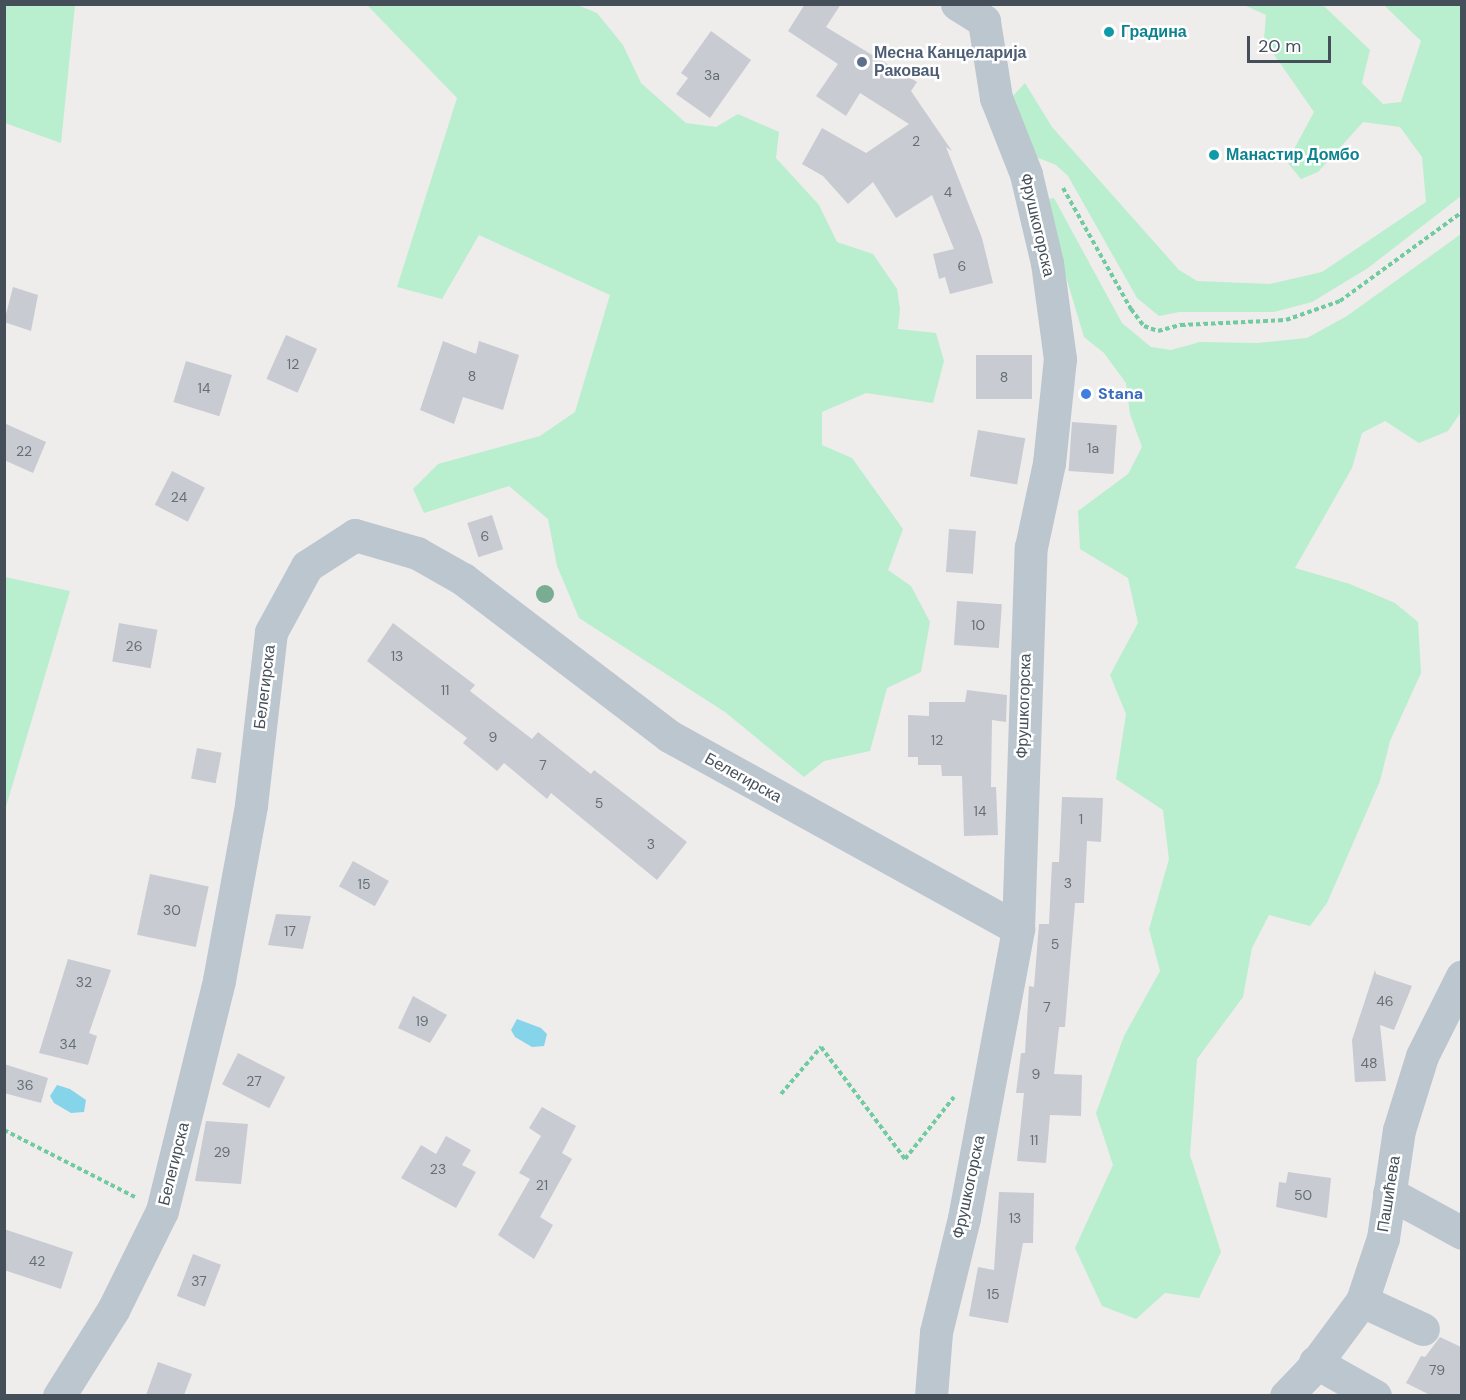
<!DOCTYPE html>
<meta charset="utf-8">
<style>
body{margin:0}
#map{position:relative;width:1466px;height:1400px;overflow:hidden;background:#efecec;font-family:"DM Sans",sans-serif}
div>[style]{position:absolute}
.green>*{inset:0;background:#b9eece}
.water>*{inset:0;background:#86d4ea}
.building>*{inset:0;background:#c8cbd1;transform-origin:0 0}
.path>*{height:4px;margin-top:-2px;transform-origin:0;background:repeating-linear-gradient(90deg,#71cba1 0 4.5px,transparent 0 7.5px)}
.minor>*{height:33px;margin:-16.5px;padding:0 16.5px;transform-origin:16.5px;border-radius:16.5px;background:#bcc6cf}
.trees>*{width:18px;height:18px;margin:-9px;border-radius:50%;background:#78ad93}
.dots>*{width:16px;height:16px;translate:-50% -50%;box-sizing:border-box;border:3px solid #fff;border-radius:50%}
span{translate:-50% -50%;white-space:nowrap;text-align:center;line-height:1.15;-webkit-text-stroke:5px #fff;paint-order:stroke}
.number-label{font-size:14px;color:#656e77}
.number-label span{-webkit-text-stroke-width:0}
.culture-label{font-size:16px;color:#0d838f;font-weight:700}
.left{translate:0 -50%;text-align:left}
.service-label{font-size:16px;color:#4e5e75;font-weight:700}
.street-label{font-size:16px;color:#444f59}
.shop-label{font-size:16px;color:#366cbe;font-weight:700}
.frame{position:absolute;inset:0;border:6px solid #444f59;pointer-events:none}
.scale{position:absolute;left:1247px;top:36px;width:84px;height:27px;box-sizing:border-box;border:3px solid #444f59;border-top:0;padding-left:8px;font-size:18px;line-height:21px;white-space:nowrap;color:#444f59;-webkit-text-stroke:4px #fff;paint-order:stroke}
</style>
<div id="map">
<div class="green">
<div style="clip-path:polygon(5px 4px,75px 5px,61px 143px,5px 123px)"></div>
<div style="clip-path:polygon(575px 4px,597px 13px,623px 45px,641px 83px,686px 123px,716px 127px,738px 114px,779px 132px,776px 158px,819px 205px,837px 242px,873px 254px,897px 289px,900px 309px,898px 329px,936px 333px,944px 361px,933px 403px,866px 393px,822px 412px,822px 445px,852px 458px,903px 529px,888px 570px,911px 586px,930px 622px,921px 672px,887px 688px,870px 751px,824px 761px,804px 777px,725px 712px,579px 618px,557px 566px,548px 519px,509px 486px,424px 513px,413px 489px,438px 464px,540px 436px,575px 412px,610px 295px,479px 235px,442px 299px,397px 287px,457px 98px,367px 5px)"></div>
<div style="clip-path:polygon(1315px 4px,1325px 7px,1370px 50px,1362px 83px,1383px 104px,1401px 102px,1421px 41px,1384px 5px,1461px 5px,1461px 196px,1368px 268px,1312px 302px,1274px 312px,1179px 312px,1159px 316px,1137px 298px,1068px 176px,1056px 165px,1036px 157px,1011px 98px,1025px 83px,1052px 127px,1179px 270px,1197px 281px,1270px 284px,1322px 272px,1426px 202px,1422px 157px,1400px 127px,1363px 122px,1318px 172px,1301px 179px,1287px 162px,1314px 112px,1264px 40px,1266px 15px,1244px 5px)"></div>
<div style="clip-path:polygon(1054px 198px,1122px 323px,1151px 347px,1171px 350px,1200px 342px,1257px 343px,1307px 338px,1347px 316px,1461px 234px,1461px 412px,1448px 431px,1419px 443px,1385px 421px,1362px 433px,1352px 468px,1295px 568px,1350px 584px,1395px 603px,1418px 622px,1421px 673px,1390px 741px,1380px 781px,1327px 903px,1310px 926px,1269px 915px,1252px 948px,1243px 997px,1197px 1059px,1190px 1155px,1221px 1252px,1199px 1298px,1165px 1293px,1136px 1319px,1102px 1306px,1075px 1248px,1113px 1165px,1096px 1113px,1124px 1036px,1160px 971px,1149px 929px,1169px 859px,1163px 810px,1116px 779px,1126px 714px,1110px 675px,1138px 623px,1128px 578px,1080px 549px,1078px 511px,1128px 474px,1142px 447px,1130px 414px,1126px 383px,1104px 353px,1084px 337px,1043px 200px)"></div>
<div style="clip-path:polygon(5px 577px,70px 591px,5px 810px,4px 577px)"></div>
</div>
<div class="water">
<div style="clip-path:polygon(517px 1019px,541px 1028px,547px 1034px,544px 1046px,532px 1047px,515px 1037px,511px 1030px)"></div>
<div style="clip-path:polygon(57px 1085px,70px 1089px,86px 1100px,84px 1112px,71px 1113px,54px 1103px,50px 1096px)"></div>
</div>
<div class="building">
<div style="clip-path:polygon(805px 4px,841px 4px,826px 27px,917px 82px,911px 91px,952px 151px,946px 147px,982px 238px,993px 283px,950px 294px,945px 277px,939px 279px,933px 254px,954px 249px,932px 195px,896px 218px,873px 182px,848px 204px,823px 176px,802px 164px,822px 128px,866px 153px,909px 124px,860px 93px,846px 116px,816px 96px,838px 64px,788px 31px)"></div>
<div style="clip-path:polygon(711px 31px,751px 60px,710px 118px,676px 94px,688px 78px,681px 73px)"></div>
<div style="clip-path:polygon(13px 287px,38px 295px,31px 331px,4px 322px)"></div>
<div style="left:286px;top:335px;width:34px;height:48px;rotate:24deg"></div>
<div style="clip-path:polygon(443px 341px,476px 354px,479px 341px,519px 355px,503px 410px,463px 397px,454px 424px,420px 410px)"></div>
<div style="left:976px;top:355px;width:56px;height:44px"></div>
<div style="left:186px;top:361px;width:48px;height:43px;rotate:17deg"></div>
<div style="left:1072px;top:422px;width:45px;height:49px;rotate:4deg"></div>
<div style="clip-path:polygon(4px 423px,46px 442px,33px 473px,4px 460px)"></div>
<div style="left:978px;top:430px;width:48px;height:47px;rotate:10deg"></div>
<div style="left:172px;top:471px;width:37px;height:38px;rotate:27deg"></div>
<div style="left:492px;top:515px;width:36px;height:26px;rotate:72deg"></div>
<div style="left:949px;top:529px;width:27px;height:43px;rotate:4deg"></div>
<div style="left:957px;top:601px;width:45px;height:44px;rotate:4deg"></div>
<div style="left:119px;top:623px;width:39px;height:39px;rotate:10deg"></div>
<div style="clip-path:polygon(393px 623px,475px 685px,470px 691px,532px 739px,538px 732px,591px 774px,594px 770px,687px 842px,657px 880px,551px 793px,547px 799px,504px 763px,497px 771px,463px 743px,467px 738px,367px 661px)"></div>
<div style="clip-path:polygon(967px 690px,1007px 695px,1006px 722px,992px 720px,991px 787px,996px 787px,998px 835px,964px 836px,962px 776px,942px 776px,941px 765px,918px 765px,918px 757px,908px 757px,908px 715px,929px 716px,929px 702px,965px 702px)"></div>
<div style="left:197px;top:748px;width:25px;height:31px;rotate:11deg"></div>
<div style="clip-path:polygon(1062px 797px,1103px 798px,1101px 842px,1087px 841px,1084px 903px,1075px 903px,1065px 1027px,1059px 1027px,1054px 1074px,1082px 1075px,1081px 1116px,1050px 1115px,1046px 1163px,1017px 1161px,1024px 1093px,1016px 1093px,1021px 1053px,1025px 1053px,1029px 986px,1034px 987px,1039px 924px,1049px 924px,1052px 862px,1059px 862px)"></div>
<div style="left:353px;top:861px;width:41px;height:29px;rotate:29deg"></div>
<div style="left:150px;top:874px;width:60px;height:62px;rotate:12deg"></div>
<div style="clip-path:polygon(276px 914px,311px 916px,303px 949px,268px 945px)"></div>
<div style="clip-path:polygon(68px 959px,111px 970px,89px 1033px,97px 1036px,88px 1065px,39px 1053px)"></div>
<div style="clip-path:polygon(1375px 970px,1376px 974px,1412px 986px,1394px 1030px,1380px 1025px,1386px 1081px,1355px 1082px,1352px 1040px)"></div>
<div style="clip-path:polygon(413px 996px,447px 1015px,430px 1043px,398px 1028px)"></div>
<div style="left:238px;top:1053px;width:53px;height:35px;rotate:27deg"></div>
<div style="clip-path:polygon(4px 1064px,48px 1078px,41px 1103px,4px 1093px)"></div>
<div style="clip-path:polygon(542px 1107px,576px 1126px,562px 1153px,572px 1159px,540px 1217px,553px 1225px,534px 1259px,498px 1235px,530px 1179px,519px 1173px,541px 1136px,529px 1128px)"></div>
<div style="clip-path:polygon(206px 1121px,248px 1124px,241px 1184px,195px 1181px)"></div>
<div style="clip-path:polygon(446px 1136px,471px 1150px,462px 1165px,476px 1172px,456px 1208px,401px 1178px,421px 1145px,436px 1154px)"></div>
<div style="clip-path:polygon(1288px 1172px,1331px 1178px,1327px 1218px,1276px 1207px,1279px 1182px,1286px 1183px)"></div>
<div style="clip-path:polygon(999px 1192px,1034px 1193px,1033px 1243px,1023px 1243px,1008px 1323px,969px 1316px,978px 1267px,994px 1270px)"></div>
<div style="clip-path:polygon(4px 1229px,73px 1252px,61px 1289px,4px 1270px)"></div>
<div style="left:193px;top:1254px;width:30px;height:45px;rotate:21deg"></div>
<div style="clip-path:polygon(1440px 1337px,1461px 1347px,1461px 1395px,1430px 1395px,1406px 1383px,1421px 1356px,1425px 1357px)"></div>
<div style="clip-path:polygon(158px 1362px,192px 1374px,184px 1395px,146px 1395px)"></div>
</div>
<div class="path">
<div style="left:1063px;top:188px;width:139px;rotate:60.7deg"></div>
<div style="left:1131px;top:309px;width:21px;rotate:53deg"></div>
<div style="left:1144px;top:326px;width:15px;rotate:20deg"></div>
<div style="left:1158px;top:331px;width:24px;rotate:-15deg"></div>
<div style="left:1181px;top:325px;width:105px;rotate:-2.7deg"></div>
<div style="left:1286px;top:320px;width:57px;rotate:-19.4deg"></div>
<div style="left:1340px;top:301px;width:151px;rotate:-36.1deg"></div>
<div style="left:781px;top:1094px;width:62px;rotate:-49.6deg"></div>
<div style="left:821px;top:1047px;width:140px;rotate:53.1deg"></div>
<div style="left:905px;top:1159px;width:79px;rotate:-51.7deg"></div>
<div style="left:4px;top:1130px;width:147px;rotate:27.1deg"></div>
</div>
<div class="minor">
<div style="left:957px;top:4px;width:32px;rotate:32deg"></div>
<div style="left:1389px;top:1193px;width:83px;rotate:28.7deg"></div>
<div style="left:1362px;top:1301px;width:67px;rotate:24.7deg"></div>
<div style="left:1315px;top:1362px;width:69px;rotate:29.5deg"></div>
<div style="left:59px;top:1396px;width:102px;rotate:-57.9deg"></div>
<div style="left:113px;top:1310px;width:110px;rotate:-63.7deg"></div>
<div style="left:162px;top:1211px;width:238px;rotate:-76.1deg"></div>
<div style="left:219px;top:980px;width:178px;rotate:-79.6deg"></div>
<div style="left:251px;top:805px;width:174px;rotate:-83.4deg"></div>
<div style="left:271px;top:632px;width:75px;rotate:-61.4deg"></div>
<div style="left:307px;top:566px;width:57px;rotate:-32.9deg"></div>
<div style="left:355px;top:535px;width:65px;rotate:16.2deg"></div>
<div style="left:417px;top:553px;width:53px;rotate:29.5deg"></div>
<div style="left:463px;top:579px;width:259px;rotate:37.3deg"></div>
<div style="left:669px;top:736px;width:399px;rotate:28.9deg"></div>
<div style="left:931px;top:1396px;width:64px;rotate:-85.5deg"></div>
<div style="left:936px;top:1332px;width:117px;rotate:-76.2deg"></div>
<div style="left:964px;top:1218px;width:294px;rotate:-79.4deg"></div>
<div style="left:1018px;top:929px;width:382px;rotate:-88.1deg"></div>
<div style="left:1031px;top:547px;width:86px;rotate:-77.9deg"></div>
<div style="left:1049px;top:463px;width:105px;rotate:-84deg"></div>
<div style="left:1060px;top:359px;width:97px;rotate:-97.7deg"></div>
<div style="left:1047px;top:263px;width:91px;rotate:-103.3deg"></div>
<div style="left:1026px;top:174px;width:82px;rotate:-111.5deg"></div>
<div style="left:996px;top:98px;width:78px;rotate:-98.9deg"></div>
<div style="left:1286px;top:1396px;width:35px;rotate:-46deg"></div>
<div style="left:1310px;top:1371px;width:87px;rotate:-53.4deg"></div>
<div style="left:1362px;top:1301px;width:66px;rotate:-71.6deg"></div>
<div style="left:1383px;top:1238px;width:109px;rotate:-81.6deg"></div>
<div style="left:1399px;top:1130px;width:77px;rotate:-72.7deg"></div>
<div style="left:1422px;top:1056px;width:89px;rotate:-63.4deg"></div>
</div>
<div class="trees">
<div style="left:545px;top:594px"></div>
</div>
<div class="dots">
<div style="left:1109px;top:32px;background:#0f9aa8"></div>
<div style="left:862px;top:62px;background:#5c6f8a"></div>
<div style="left:1214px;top:155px;background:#0f9aa8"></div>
<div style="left:1086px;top:394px;background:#3f7fe0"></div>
</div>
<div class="number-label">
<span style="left:712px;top:75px">3a</span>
<span style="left:916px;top:141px">2</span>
<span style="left:948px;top:192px">4</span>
<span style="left:962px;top:266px">6</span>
<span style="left:293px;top:364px">12</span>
<span style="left:472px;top:376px">8</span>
<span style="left:1004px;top:377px">8</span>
<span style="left:204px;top:388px">14</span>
<span style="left:1093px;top:448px">1a</span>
<span style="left:24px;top:451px">22</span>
<span style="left:179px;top:497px">24</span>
<span style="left:485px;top:536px">6</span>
<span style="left:978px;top:625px">10</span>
<span style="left:134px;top:646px">26</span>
<span style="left:397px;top:656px">13</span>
<span style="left:445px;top:690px">11</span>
<span style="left:493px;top:737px">9</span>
<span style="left:937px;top:740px">12</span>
<span style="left:543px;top:765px">7</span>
<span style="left:599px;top:803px">5</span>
<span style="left:980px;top:811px">14</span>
<span style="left:1081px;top:819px">1</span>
<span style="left:651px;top:844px">3</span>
<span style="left:1068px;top:883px">3</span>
<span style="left:364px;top:884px">15</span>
<span style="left:172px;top:910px">30</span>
<span style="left:290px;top:931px">17</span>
<span style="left:1055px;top:944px">5</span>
<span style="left:84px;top:982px">32</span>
<span style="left:1385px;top:1001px">46</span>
<span style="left:1047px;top:1007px">7</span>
<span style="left:422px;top:1021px">19</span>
<span style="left:68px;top:1044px">34</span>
<span style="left:1369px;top:1063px">48</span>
<span style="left:1036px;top:1074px">9</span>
<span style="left:254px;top:1081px">27</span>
<span style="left:25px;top:1085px">36</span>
<span style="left:1034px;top:1140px">11</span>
<span style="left:222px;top:1152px">29</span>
<span style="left:438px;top:1169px">23</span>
<span style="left:542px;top:1185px">21</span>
<span style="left:1303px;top:1195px">50</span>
<span style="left:1015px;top:1218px">13</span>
<span style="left:37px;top:1261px">42</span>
<span style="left:199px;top:1281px">37</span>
<span style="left:993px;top:1294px">15</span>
<span style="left:1437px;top:1370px">79</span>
</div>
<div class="culture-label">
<span class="left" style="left:1121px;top:32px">Градина</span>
<span class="left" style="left:1226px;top:155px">Манастир Домбо</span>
</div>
<div class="service-label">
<span class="left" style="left:874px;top:62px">Месна Канцеларија<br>Раковац</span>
</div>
<div class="street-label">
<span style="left:1037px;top:225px;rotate:77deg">Фрушкогорска</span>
<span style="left:265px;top:687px;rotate:-83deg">Белегирска</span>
<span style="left:1024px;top:706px;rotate:-88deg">Фрушкогорска</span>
<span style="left:743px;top:778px;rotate:29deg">Белегирска</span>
<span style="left:174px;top:1164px;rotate:-76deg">Белегирска</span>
<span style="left:969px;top:1187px;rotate:-78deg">Фрушкогорска</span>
<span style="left:1389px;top:1194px;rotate:-81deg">Пашићева</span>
</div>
<div class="shop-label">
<span class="left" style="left:1098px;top:394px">Stana</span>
</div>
<div class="frame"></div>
<div class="scale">20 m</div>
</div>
